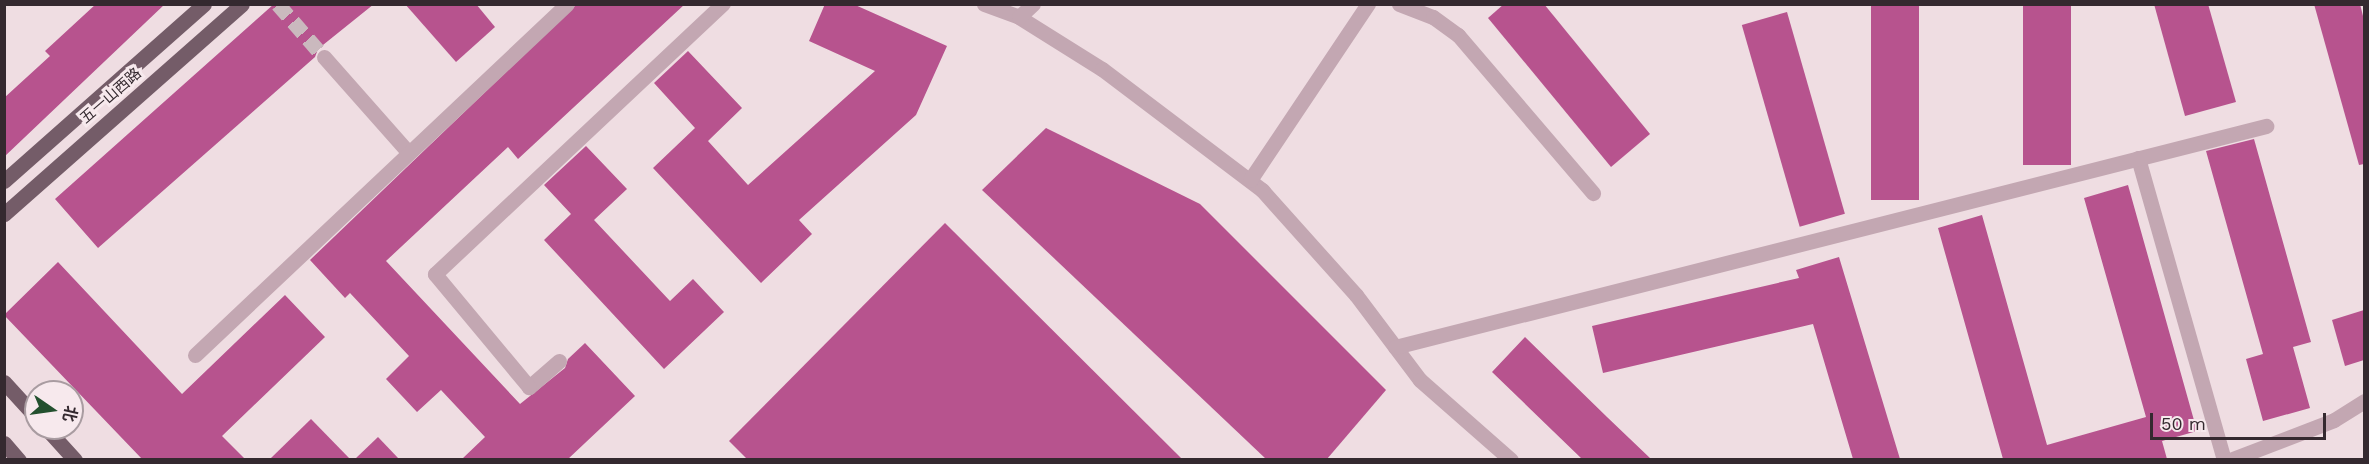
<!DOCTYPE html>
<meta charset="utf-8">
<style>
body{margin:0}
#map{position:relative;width:2369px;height:464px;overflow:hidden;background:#efdde2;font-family:"Work Sans","Noto Sans SC",sans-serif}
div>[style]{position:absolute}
.building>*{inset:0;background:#b7538e;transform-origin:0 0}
.minor-tunnel>*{height:15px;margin-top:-7.5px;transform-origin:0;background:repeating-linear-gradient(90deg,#cab9be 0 15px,transparent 0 23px)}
.minor>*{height:15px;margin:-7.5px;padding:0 7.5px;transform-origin:7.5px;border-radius:7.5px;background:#c3a7b2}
.major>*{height:15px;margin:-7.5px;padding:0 7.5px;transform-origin:7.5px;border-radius:7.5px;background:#745c68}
span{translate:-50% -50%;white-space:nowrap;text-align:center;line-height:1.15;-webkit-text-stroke:6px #f7e9ed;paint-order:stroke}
.street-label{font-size:15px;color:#34292f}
.frame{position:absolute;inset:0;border:6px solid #34292f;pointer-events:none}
.north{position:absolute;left:24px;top:380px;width:60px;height:60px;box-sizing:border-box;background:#f7e9ed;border:2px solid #a99ca1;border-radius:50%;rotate:103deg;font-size:16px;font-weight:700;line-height:24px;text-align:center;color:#34292f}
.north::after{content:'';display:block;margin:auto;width:21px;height:27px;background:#23502e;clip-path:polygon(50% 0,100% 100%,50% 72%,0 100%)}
.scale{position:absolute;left:2150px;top:413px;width:176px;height:27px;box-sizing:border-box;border:3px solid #34292f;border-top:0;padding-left:8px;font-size:18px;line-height:21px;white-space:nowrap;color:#34292f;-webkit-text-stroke:4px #f7e9ed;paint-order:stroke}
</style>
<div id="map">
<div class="building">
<div style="clip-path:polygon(96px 4px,165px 4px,4px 157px,4px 98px,50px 56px,45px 51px)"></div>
<div style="clip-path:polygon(274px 4px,374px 4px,318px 49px,315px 57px,98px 248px,55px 199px)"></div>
<div style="clip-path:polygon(405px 4px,476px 4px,495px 27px,456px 62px)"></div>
<div style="clip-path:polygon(577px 4px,685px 4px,518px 159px,508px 147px,386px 261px,520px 404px,565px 368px,568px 359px,585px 343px,635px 396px,568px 459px,462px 459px,485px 437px,441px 390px,417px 412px,386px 379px,409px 356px,350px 293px,345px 298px,310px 260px)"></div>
<div style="clip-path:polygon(825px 4px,853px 4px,947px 46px,916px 115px,799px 220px,812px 234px,761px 283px,653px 168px,695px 128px,654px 83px,688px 51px,742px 108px,708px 141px,748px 185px,875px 71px,809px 41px)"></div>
<div style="clip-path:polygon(1504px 4px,1544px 4px,1650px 134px,1611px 167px,1488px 18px)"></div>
<div style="left:1871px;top:4px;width:48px;height:196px"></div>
<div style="left:2023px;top:4px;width:48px;height:161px"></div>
<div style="clip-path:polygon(2154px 4px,2208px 4px,2236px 102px,2185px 116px)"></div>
<div style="clip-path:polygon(2314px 4px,2360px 4px,2364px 20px,2364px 164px,2359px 165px)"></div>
<div style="left:1787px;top:12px;width:210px;height:47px;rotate:74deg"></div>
<div style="clip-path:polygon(1046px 128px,1200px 204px,1386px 390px,1327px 459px,1266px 459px,982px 190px)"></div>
<div style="clip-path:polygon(2254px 139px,2311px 342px,2293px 347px,2310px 408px,2263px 421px,2246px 359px,2263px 354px,2206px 151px)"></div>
<div style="clip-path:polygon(586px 146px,627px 189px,594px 220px,670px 301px,693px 279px,724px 312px,664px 369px,544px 240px,571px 214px,544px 185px)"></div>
<div style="clip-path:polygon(2128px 185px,2197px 431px,2162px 441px,2167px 459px,2003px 459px,1938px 228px,1982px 215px,2047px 445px,2146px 417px,2084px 198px)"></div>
<div style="clip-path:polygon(945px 223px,1182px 459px,747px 459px,729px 441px)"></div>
<div style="clip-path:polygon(1839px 257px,1900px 459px,1853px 459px,1813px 324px,1603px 373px,1592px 326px,1799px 278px,1796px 270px)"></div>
<div style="clip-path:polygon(58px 262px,182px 394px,285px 295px,325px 337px,222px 436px,245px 459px,142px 459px,4px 315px)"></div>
<div style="clip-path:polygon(2364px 310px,2364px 360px,2345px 366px,2332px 320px)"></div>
<div style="clip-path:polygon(1525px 337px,1607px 417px,1651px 459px,1582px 459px,1492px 372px)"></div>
<div style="clip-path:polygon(311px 419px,350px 459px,270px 459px)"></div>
<div style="clip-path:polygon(378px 437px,399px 459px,355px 459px)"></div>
</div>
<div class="minor-tunnel">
<div style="left:278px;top:4px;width:70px;rotate:49deg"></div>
</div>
<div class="minor">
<div style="left:984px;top:4px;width:37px;rotate:20deg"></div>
<div style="left:1019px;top:17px;width:98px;rotate:32.1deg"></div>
<div style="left:1102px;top:69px;width:201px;rotate:37.1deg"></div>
<div style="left:1262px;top:190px;width:141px;rotate:48.2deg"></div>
<div style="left:1356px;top:295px;width:106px;rotate:53deg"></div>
<div style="left:1420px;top:380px;width:121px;rotate:41.3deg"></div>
<div style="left:1399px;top:4px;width:36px;rotate:21deg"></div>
<div style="left:1433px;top:17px;width:31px;rotate:36deg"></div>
<div style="left:1458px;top:35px;width:208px;rotate:49.5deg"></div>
<div style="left:1019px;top:17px;width:19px;rotate:-43deg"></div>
<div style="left:324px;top:57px;width:127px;rotate:48.5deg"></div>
<div style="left:2138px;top:158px;width:314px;rotate:74.1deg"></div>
<div style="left:1250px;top:180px;width:212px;rotate:-56.2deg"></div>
<div style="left:1395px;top:347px;width:899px;rotate:-14.24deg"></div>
<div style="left:195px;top:355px;width:511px;rotate:-43.34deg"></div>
<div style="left:559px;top:361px;width:40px;rotate:139deg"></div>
<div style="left:529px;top:387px;width:147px;rotate:-129.8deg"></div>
<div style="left:435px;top:274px;width:395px;rotate:-43.2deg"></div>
<div style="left:2230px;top:460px;width:111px;rotate:-21deg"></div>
<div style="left:2334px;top:420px;width:36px;rotate:-32deg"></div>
</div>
<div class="major">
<div style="left:4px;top:181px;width:267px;rotate:-41.5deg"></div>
<div style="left:4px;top:214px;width:317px;rotate:-41.4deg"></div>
<div style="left:4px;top:382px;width:47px;rotate:47.6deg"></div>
<div style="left:46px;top:428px;width:43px;rotate:47.8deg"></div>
<div style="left:4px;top:443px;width:23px;rotate:49deg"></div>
</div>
<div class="street-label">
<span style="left:111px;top:96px;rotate:-41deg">五一山西路</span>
</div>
<div class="frame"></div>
<div class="north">北</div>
<div class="scale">50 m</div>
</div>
